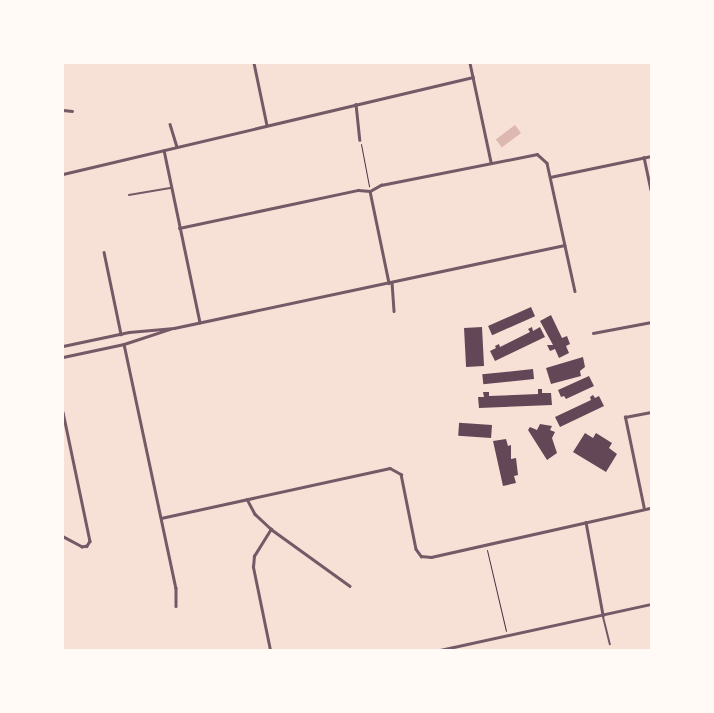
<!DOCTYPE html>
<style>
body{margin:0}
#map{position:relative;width:714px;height:713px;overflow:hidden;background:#f7e1d7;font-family:"Titillium Web",sans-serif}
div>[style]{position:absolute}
.water>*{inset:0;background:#dcb8b0;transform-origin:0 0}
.building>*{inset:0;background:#644757;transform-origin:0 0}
.path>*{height:1px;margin:-0.5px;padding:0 0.5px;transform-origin:0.5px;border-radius:0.5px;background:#4a2c40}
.service>*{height:1.5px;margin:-0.75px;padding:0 0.75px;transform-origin:0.75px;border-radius:0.75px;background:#755966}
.minor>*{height:2.5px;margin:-1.25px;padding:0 1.25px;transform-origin:1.25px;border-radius:1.25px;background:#755966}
span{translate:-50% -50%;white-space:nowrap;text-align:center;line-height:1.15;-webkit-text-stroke:3px #fffaf5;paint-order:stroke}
.frame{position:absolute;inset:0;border:64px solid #fffaf5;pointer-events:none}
</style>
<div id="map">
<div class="water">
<div style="left:515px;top:125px;width:10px;height:24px;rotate:53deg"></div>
</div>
<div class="building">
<div style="left:531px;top:307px;width:10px;height:47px;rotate:66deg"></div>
<div style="clip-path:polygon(551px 315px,562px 338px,567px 336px,570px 344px,566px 346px,569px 353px,559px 358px,555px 349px,550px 351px,547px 345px,553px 345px,540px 321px)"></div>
<div style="left:482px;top:327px;width:39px;height:18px;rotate:87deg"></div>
<div style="clip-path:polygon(532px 327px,533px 331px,540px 327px,545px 337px,495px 361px,490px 351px,496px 348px,495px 346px,499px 344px,500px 347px,530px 332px,528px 329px)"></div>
<div style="clip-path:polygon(583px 357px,585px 367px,580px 371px,581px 376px,551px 384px,546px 368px)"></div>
<div style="left:533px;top:369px;width:10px;height:51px;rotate:84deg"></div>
<div style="clip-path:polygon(589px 376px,594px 386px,566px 399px,564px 396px,561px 397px,558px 390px)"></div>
<div style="clip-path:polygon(538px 389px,542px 389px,542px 393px,551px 393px,552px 405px,479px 408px,478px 397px,484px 397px,483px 392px,489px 392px,489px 396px,538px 394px)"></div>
<div style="clip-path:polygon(593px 395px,595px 398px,599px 396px,604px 406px,560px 427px,555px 417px,591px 400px,590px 397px)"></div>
<div style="clip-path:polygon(540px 424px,552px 426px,550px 430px,555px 432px,552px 438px,557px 453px,547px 460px,528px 430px,530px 427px,537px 430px)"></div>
<div style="left:492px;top:425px;width:13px;height:33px;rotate:94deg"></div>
<div style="clip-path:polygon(585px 433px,593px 438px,596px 433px,612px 443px,609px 448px,617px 454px,606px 472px,573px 452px)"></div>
<div style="clip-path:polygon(506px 439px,508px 446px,511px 445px,511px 459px,516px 458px,518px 475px,514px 476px,516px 483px,503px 486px,493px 441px)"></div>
</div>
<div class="path">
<div style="left:361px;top:144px;width:43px;rotate:79.2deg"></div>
<div style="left:487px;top:550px;width:83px;rotate:76.8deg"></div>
</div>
<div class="service">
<div style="left:129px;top:195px;width:43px;rotate:-9.5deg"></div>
<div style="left:603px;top:615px;width:30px;rotate:76deg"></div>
</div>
<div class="minor">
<div style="left:254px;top:63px;width:63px;rotate:78.2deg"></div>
<div style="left:470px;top:63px;width:101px;rotate:78deg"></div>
<div style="left:356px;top:104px;width:36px;rotate:84deg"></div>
<div style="left:63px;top:110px;width:9px;rotate:6deg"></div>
<div style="left:170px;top:124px;width:24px;rotate:73deg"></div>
<div style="left:164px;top:150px;width:176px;rotate:78.2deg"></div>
<div style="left:644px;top:157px;width:33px;rotate:78deg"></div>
<div style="left:63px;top:174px;width:421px;rotate:-13.3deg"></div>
<div style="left:550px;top:177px;width:103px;rotate:-11.7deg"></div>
<div style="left:370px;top:191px;width:94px;rotate:78.3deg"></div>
<div style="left:179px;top:228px;width:183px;rotate:-12deg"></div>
<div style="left:358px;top:190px;width:12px;rotate:5deg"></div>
<div style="left:370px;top:191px;width:13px;rotate:-29deg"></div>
<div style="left:381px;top:185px;width:159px;rotate:-11.2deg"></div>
<div style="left:537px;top:154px;width:13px;rotate:42deg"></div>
<div style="left:547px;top:163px;width:131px;rotate:77.7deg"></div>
<div style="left:104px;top:252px;width:84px;rotate:78.3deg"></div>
<div style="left:392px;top:282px;width:29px;rotate:86deg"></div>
<div style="left:593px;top:333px;width:59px;rotate:-10.7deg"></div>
<div style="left:124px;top:344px;width:249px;rotate:78deg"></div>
<div style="left:176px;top:588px;width:18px;rotate:90deg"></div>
<div style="left:63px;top:346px;width:67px;rotate:-12deg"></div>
<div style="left:129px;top:332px;width:45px;rotate:-5.1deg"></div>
<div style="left:174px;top:328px;width:399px;rotate:-12deg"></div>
<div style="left:63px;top:357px;width:62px;rotate:-12deg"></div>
<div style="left:124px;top:344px;width:48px;rotate:-18.1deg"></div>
<div style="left:63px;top:412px;width:132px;rotate:78.2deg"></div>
<div style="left:90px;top:541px;width:6px;rotate:121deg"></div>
<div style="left:87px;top:546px;width:5px;rotate:169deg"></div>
<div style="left:82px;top:547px;width:21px;rotate:-152deg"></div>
<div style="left:247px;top:499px;width:17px;rotate:62deg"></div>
<div style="left:255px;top:514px;width:22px;rotate:43deg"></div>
<div style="left:271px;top:529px;width:97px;rotate:35.8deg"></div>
<div style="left:644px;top:509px;width:94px;rotate:-101.7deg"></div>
<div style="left:625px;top:417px;width:26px;rotate:-11deg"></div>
<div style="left:161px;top:518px;width:234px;rotate:-12.3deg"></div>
<div style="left:390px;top:468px;width:13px;rotate:29deg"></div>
<div style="left:401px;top:474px;width:76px;rotate:78.7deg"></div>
<div style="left:416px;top:549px;width:9px;rotate:54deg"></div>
<div style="left:421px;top:556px;width:10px;rotate:6deg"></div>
<div style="left:431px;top:557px;width:225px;rotate:-12.6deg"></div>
<div style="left:586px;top:522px;width:95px;rotate:79.6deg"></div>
<div style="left:270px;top:650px;width:85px;rotate:-101.6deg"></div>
<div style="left:253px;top:567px;width:11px;rotate:-85deg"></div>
<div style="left:254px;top:556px;width:32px;rotate:-58deg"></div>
<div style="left:440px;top:650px;width:216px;rotate:-12.3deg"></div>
</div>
<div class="frame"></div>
</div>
